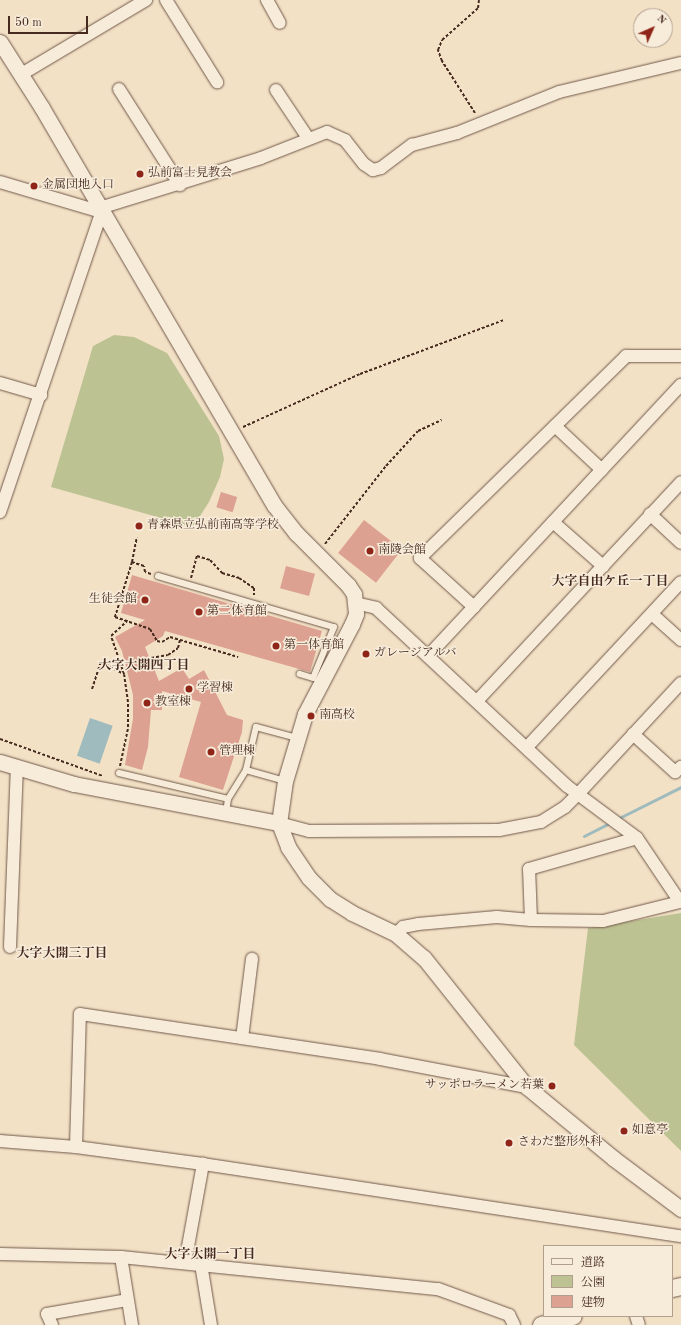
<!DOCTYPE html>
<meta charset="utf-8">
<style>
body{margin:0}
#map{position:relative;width:681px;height:1325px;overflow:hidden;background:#f3e1c6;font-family:"Old Standard TT","Noto Serif JP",serif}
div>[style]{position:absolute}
.green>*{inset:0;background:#bdc293}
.water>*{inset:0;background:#a0bbbe;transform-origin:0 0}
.stream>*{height:3px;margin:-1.5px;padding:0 1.5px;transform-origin:1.5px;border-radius:1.5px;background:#a0bbbe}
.building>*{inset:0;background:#dca191;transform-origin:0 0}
.path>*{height:2px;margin-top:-1px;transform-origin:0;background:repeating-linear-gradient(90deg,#462a1f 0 3px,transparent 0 5px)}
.roads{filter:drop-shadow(0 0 1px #715849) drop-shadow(0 0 1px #715849)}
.service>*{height:6px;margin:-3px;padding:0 3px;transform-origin:3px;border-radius:3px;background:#f7ecda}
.minor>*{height:12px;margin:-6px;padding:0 6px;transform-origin:6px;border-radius:6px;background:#f7ecda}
.tertiary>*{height:15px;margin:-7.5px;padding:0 7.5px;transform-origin:7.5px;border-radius:7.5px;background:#f7ecda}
.secondary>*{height:17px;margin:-8.5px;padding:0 8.5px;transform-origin:8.5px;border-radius:8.5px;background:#f7ecda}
.dots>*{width:11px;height:11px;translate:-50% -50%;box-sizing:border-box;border:2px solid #f7ecda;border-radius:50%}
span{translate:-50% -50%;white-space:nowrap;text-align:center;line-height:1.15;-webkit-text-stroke:3px #f7ecda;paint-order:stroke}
.poi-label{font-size:12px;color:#462a1f}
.left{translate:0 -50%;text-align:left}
.right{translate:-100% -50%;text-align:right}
.neighbourhood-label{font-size:13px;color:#462a1f;font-weight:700}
.legend{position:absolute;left:543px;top:1245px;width:130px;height:72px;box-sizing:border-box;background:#f7ecda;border:1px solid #b09e8f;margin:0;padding:5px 7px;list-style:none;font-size:12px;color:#462a1f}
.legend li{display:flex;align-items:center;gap:8px;height:20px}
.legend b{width:20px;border:1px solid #b09e8f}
.north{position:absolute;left:633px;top:8px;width:40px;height:40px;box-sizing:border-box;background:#f7ecda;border:1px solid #b09e8f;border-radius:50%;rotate:45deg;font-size:11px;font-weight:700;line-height:16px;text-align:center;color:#462a1f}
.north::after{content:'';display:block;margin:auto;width:14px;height:18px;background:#8f2418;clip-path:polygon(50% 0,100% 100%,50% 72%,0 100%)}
.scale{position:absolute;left:8px;top:16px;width:80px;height:18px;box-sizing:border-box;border:2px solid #462a1f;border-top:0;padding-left:5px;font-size:12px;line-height:14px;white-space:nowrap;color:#462a1f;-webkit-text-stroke:3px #f7ecda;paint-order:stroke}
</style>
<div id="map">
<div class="green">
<div style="clip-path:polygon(114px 335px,134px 337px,167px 353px,219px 436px,224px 459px,220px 477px,209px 502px,193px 527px,51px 487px,93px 346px)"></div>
<div style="clip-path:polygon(681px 913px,681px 1151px,574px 1045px,588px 928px)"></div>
</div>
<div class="water">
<div style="left:90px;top:718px;width:24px;height:40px;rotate:19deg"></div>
</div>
<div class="stream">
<div style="left:617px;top:819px;width:72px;rotate:-26.6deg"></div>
<div style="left:584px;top:836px;width:29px;rotate:-27deg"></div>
</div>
<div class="building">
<div style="left:221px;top:492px;width:17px;height:16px;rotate:17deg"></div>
<div style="left:364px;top:520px;width:48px;height:42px;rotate:38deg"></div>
<div style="left:286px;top:566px;width:30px;height:23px;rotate:15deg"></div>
<div style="clip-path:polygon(132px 575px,322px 631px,310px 672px,165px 631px,163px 636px,145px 647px,159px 681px,182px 668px,189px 679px,204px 670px,227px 715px,243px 720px,242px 732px,223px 790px,179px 777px,201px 702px,162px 691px,162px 710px,151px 710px,148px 747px,142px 770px,125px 765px,133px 719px,133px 695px,122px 651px,115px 637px,145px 620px,121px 613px)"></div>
</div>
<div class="path">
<div style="left:475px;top:113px;width:62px;rotate:-122.4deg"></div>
<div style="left:442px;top:61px;width:12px;rotate:-110deg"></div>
<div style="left:438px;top:50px;width:11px;rotate:-68deg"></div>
<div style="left:442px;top:40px;width:48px;rotate:-41.6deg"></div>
<div style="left:478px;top:8px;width:8px;rotate:-83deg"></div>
<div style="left:243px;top:427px;width:128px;rotate:-24.4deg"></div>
<div style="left:360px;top:374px;width:154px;rotate:-20.6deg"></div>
<div style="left:325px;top:544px;width:99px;rotate:-52deg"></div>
<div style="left:386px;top:466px;width:47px;rotate:-47.6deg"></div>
<div style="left:418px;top:431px;width:26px;rotate:-25deg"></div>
<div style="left:132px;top:562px;width:25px;rotate:-79deg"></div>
<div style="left:151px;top:574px;width:6px;rotate:-162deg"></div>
<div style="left:145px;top:572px;width:6px;rotate:-99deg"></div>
<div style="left:144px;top:566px;width:13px;rotate:-162deg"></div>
<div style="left:132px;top:562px;width:58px;rotate:107.2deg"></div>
<div style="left:115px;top:617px;width:37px;rotate:19deg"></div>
<div style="left:150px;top:629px;width:14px;rotate:60deg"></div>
<div style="left:157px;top:641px;width:5px;rotate:11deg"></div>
<div style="left:162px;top:642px;width:9px;rotate:-32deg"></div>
<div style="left:170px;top:637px;width:71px;rotate:16.4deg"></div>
<div style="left:191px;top:578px;width:23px;rotate:-75deg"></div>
<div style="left:197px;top:556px;width:14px;rotate:17deg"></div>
<div style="left:210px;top:560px;width:18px;rotate:47deg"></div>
<div style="left:222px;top:573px;width:18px;rotate:16deg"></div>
<div style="left:239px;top:578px;width:18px;rotate:34deg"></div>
<div style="left:254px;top:588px;width:7px;rotate:90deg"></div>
<div style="left:151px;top:658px;width:17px;rotate:-10deg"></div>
<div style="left:168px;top:655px;width:12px;rotate:-35deg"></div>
<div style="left:178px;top:648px;width:8px;rotate:-76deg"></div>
<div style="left:92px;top:689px;width:28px;rotate:-72deg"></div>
<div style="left:101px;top:662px;width:26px;rotate:28deg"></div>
<div style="left:0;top:739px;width:109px;rotate:19.8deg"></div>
<div style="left:120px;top:766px;width:40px;rotate:-78deg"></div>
<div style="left:128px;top:727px;width:25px;rotate:-90deg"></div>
<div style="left:128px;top:702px;width:28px;rotate:-98deg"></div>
<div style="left:124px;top:674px;width:40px;rotate:-108.9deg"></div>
<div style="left:111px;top:636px;width:22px;rotate:-43deg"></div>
</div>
<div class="roads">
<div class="service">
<div style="left:158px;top:576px;width:183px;rotate:16.2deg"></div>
<div style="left:334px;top:627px;width:55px;rotate:112.4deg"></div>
<div style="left:313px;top:678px;width:14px;rotate:-163deg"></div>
<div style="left:246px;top:770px;width:41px;rotate:15.8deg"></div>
<div style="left:119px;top:773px;width:112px;rotate:13.4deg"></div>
<div style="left:226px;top:813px;width:14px;rotate:-82deg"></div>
<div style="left:228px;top:799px;width:34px;rotate:-58deg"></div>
<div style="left:246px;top:770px;width:44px;rotate:-76.9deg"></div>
<div style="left:256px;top:727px;width:42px;rotate:15deg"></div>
</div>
<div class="minor">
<div style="left:166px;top:0;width:97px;rotate:58.1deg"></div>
<div style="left:267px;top:0;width:26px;rotate:61deg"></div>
<div style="left:20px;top:75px;width:147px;rotate:-30.8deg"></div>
<div style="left:119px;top:89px;width:114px;rotate:57.6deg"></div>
<div style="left:276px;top:90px;width:58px;rotate:56.3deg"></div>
<div style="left:0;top:182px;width:105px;rotate:16.5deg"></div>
<div style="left:0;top:383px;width:43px;rotate:16.3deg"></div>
<div style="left:555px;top:426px;width:64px;rotate:43.1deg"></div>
<div style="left:0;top:512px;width:322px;rotate:-71.3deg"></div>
<div style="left:103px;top:207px;width:165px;rotate:-17.2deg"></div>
<div style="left:261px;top:158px;width:71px;rotate:-21.5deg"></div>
<div style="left:327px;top:132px;width:20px;rotate:24deg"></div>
<div style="left:345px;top:140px;width:31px;rotate:52deg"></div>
<div style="left:364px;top:164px;width:11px;rotate:34deg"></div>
<div style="left:373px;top:170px;width:8px;rotate:-14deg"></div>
<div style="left:381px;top:168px;width:39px;rotate:-37deg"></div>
<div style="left:412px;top:145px;width:47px;rotate:-14.9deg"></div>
<div style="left:457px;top:133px;width:110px;rotate:-21.9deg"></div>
<div style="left:559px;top:92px;width:125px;rotate:-13.4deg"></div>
<div style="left:650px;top:514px;width:42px;rotate:43.1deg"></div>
<div style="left:553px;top:522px;width:67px;rotate:41.3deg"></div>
<div style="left:355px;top:603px;width:22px;rotate:13deg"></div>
<div style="left:376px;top:608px;width:261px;rotate:43deg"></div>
<div style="left:567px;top:786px;width:87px;rotate:36.6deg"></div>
<div style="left:637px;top:838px;width:77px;rotate:56.1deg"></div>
<div style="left:680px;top:902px;width:79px;rotate:166.1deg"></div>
<div style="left:603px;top:921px;width:72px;rotate:-179.2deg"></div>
<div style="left:531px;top:920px;width:51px;rotate:-92.2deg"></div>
<div style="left:529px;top:869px;width:112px;rotate:-16deg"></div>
<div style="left:474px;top:607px;width:73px;rotate:-137.8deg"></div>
<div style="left:420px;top:558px;width:289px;rotate:-44.4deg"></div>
<div style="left:626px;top:356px;width:55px"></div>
<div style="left:652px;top:614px;width:39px;rotate:42deg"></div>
<div style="left:428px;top:656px;width:371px;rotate:-47deg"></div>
<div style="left:477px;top:701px;width:299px;rotate:-47deg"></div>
<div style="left:633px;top:734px;width:57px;rotate:42.1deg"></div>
<div style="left:675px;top:772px;width:8px;rotate:-40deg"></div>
<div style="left:528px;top:746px;width:224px;rotate:-47deg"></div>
<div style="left:279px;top:823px;width:31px;rotate:15deg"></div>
<div style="left:309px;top:831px;width:190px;rotate:-0.3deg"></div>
<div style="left:499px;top:830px;width:43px;rotate:-10.8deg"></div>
<div style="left:541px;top:822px;width:28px;rotate:-32deg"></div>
<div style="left:565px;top:807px;width:20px;rotate:-45deg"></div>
<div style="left:579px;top:793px;width:150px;rotate:-47.2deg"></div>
<div style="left:396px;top:934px;width:10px;rotate:-45deg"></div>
<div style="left:403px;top:927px;width:15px;rotate:-11deg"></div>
<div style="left:418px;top:924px;width:79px;rotate:-5.1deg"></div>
<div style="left:497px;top:917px;width:34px;rotate:5deg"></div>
<div style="left:10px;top:947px;width:179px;rotate:-87.8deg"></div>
<div style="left:242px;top:1038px;width:80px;rotate:-82.8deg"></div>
<div style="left:0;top:1141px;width:76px;rotate:4.5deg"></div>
<div style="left:76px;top:1147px;width:128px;rotate:7.6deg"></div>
<div style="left:203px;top:1164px;width:483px;rotate:8.6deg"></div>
<div style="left:76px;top:1147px;width:133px;rotate:-88.3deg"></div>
<div style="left:80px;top:1014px;width:303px;rotate:8.5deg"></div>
<div style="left:380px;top:1059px;width:150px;rotate:10.8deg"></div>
<div style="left:0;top:1254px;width:121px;rotate:1.4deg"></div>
<div style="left:121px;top:1257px;width:319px;rotate:5.8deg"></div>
<div style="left:438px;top:1289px;width:76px;rotate:20.1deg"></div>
<div style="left:509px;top:1315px;width:11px;rotate:63deg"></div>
<div style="left:121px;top:1257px;width:69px;rotate:80.8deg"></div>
<div style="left:185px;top:1263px;width:101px;rotate:-79.7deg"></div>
<div style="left:201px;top:1264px;width:62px;rotate:80.7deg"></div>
<div style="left:636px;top:1316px;width:9px;rotate:72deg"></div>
<div style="left:52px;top:1325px;width:12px;rotate:-114deg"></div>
<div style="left:47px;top:1314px;width:81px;rotate:-9.9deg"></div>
</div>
<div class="tertiary">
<div style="left:0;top:42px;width:78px;rotate:57.5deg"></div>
<div style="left:42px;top:108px;width:460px;rotate:59.7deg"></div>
<div style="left:274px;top:505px;width:36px;rotate:52deg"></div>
<div style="left:296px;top:533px;width:74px;rotate:45deg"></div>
<div style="left:348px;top:585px;width:11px;rotate:56deg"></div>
<div style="left:354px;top:594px;width:20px;rotate:84deg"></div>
<div style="left:356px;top:614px;width:11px;rotate:112deg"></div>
<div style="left:352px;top:624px;width:102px;rotate:117.6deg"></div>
<div style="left:305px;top:714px;width:70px;rotate:106.6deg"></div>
<div style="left:285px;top:781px;width:42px;rotate:98.1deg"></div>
<div style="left:279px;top:823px;width:26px;rotate:69deg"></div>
<div style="left:288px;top:847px;width:37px;rotate:56deg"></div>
<div style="left:309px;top:878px;width:30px;rotate:45deg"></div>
<div style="left:330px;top:899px;width:26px;rotate:32deg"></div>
<div style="left:352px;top:913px;width:49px;rotate:25.5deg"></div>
<div style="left:396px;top:934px;width:37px;rotate:41deg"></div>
<div style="left:424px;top:958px;width:165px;rotate:51.4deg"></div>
<div style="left:527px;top:1087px;width:112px;rotate:39.5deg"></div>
<div style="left:613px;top:1158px;width:85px;rotate:36.9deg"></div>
<div style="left:0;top:762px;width:77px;rotate:16.6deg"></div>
<div style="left:74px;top:784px;width:209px;rotate:10.8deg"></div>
</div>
<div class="secondary">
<div style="left:672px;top:1288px;width:9px;rotate:-13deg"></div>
<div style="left:541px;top:1325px;width:33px;rotate:-16deg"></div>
</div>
</div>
<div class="dots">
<div style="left:140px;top:174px;background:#8f2418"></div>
<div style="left:34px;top:186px;background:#8f2418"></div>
<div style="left:139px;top:526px;background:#8f2418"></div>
<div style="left:370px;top:551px;background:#8f2418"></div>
<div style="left:145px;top:600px;background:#8f2418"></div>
<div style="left:199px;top:612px;background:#8f2418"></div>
<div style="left:276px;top:646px;background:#8f2418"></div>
<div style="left:366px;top:654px;background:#8f2418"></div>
<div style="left:189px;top:689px;background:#8f2418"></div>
<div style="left:147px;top:703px;background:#8f2418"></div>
<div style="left:311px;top:716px;background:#8f2418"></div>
<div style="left:211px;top:752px;background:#8f2418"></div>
<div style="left:552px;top:1086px;background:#8f2418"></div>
<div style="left:624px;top:1131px;background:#8f2418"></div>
<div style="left:509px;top:1143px;background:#8f2418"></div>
</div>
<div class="poi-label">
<span class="left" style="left:148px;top:174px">弘前富士見教会</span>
<span class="left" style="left:42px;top:186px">金属団地入口</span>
<span class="left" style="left:147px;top:526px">青森県立弘前南高等学校</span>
<span class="left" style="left:378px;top:551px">南陵会館</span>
<span class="right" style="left:137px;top:600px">生徒会館</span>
<span class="left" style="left:207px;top:612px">第二体育館</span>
<span class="left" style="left:284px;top:646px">第一体育館</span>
<span class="left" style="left:374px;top:654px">ガレージアルバ</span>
<span class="left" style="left:197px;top:689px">学習棟</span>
<span class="left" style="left:155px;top:703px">教室棟</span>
<span class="left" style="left:319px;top:716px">南高校</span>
<span class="left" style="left:219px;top:752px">管理棟</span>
<span class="right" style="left:544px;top:1086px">サッポロラーメン若葉</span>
<span class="left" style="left:632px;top:1131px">如意亭</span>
<span class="left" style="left:518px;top:1143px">さわだ整形外科</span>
</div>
<div class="neighbourhood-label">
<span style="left:610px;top:582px">大字自由ケ丘一丁目</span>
<span style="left:144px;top:666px">大字大開四丁目</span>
<span style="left:62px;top:954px">大字大開三丁目</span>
<span style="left:210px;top:1255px">大字大開一丁目</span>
</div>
<ul class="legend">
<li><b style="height:5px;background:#f7ecda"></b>道路</li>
<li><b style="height:11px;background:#bdc293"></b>公園</li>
<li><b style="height:11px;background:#dca191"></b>建物</li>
</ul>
<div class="north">N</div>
<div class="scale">50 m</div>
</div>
